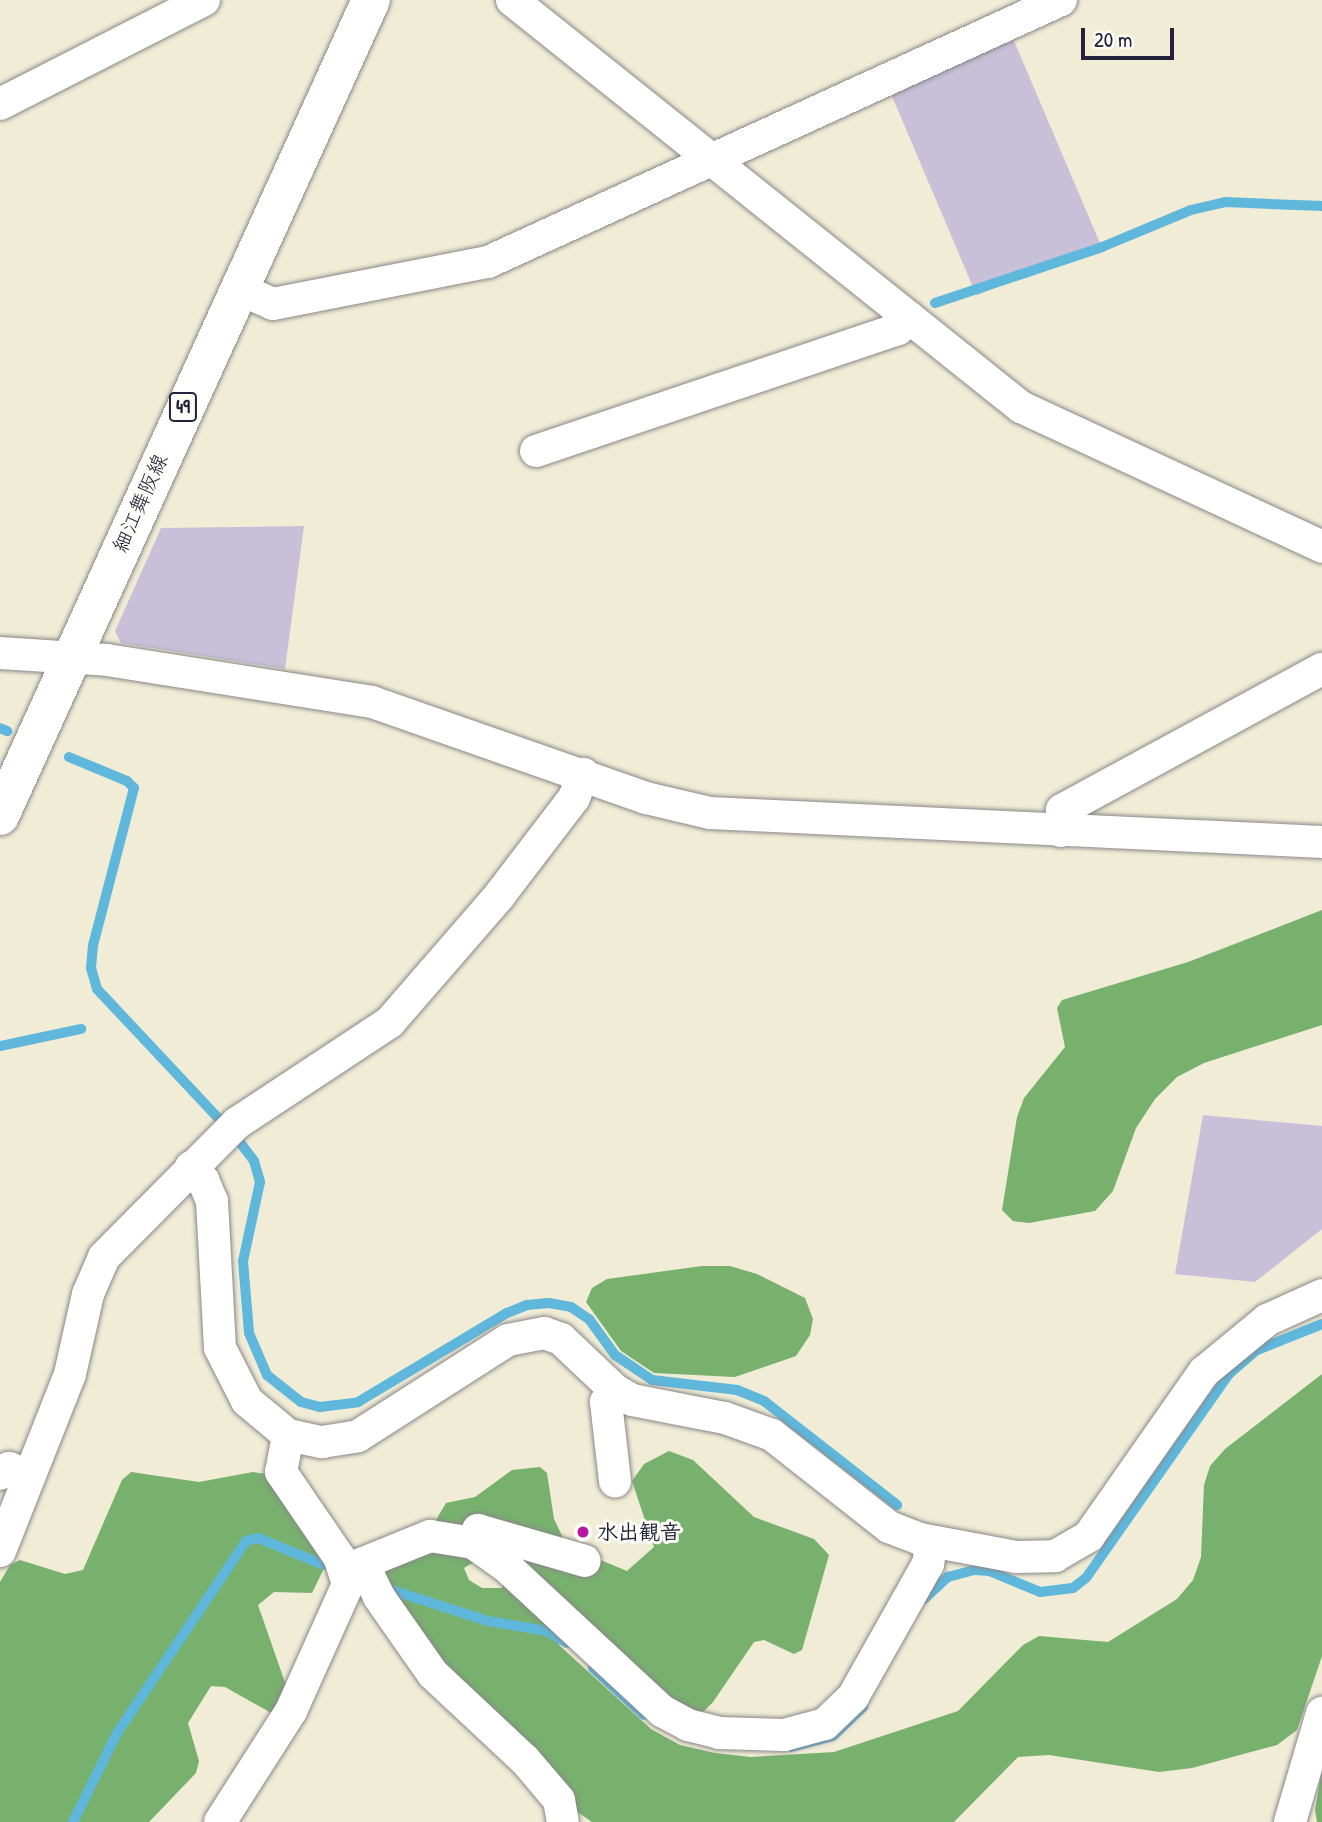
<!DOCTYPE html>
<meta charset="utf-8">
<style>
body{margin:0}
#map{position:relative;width:1322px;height:1822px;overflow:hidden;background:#f0ecd6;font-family:"Patrick Hand","Klee One",sans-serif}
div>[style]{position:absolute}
.industrial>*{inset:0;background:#c8bfd8;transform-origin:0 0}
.forest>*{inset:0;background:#78b06e}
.stream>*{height:10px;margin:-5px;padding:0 5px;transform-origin:5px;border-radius:5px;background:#5fb7dc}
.roads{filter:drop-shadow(0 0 2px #898788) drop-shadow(0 0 2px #898788)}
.minor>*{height:32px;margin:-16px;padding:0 16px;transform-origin:16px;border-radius:16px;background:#fff}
.major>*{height:38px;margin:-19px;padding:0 19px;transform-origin:19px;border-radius:19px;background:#fff}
.dots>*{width:19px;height:19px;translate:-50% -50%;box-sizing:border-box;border:4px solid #fdfcf7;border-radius:50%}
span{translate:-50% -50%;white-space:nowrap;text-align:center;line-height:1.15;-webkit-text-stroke:6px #fdfcf7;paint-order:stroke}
.shield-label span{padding:2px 5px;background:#fdfcf7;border:2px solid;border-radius:5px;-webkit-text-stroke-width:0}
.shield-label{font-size:19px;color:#22223b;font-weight:700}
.street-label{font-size:21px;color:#22223b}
.poi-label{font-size:21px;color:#22223b;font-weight:700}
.left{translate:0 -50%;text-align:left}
.scale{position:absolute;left:1081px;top:28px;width:93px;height:32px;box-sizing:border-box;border:4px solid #22223b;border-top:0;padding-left:9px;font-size:21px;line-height:24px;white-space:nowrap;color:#22223b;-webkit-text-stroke:5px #fdfcf7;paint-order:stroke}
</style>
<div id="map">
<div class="industrial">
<div style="left:1012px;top:36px;width:225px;height:134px;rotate:67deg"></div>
<div style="clip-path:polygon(304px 526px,285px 669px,121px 643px,115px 631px,161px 528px)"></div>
<div style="clip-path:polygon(1203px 1115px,1322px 1126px,1322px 1229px,1255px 1282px,1175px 1274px)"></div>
</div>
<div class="forest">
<div style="clip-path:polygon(1322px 910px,1322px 1025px,1204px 1063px,1177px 1077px,1155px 1099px,1136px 1128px,1113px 1191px,1095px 1211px,1029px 1223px,1013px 1221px,1002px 1210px,1017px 1117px,1024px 1098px,1065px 1047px,1057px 1008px,1062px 1000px,1188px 962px)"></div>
<div style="clip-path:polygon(702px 1266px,730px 1266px,757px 1274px,805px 1298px,813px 1319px,810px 1335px,796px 1356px,735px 1377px,654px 1373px,621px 1351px,586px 1302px,592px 1288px,607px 1279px)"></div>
<div style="clip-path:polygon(evenodd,1322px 1374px,1322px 1656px,1297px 1730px,1277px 1745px,1192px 1768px,1159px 1772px,1049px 1755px,1018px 1757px,954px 1822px,592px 1822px,573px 1809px,471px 1700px,383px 1579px,388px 1567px,431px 1545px,481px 1556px,550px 1625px,559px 1645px,651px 1729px,680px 1745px,715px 1753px,751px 1757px,834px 1752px,958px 1711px,1023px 1645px,1039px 1636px,1108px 1642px,1177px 1599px,1193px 1580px,1201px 1557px,1204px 1485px,1210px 1466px,1225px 1449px,1322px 1374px,476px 1561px,503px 1584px,502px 1588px,482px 1588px,469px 1580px,464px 1568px,476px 1561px)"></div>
<div style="clip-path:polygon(669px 1451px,693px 1460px,754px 1517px,814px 1539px,829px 1555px,802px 1650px,794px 1654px,764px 1640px,754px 1642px,713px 1702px,704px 1711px,692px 1713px,681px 1711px,436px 1520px,446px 1503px,475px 1497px,512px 1470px,540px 1467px,547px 1473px,554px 1519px,567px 1546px,627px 1571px,654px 1547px,632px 1481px,644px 1464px)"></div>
<div style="clip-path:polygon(131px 1472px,199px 1482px,253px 1472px,267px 1474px,327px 1562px,312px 1593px,274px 1592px,258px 1605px,288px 1691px,273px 1714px,225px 1687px,211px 1686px,188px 1723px,199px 1761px,196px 1773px,149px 1822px,0 1822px,0 1582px,10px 1565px,20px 1560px,65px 1574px,83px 1570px,122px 1480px)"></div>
<div style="clip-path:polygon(1322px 1769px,1322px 1822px,1317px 1822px,1315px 1810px)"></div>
</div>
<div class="stream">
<div style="left:935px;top:303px;width:176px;rotate:-18.5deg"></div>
<div style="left:1102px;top:247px;width:96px;rotate:-22.6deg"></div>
<div style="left:1191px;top:210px;width:35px;rotate:-13deg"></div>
<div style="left:1225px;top:202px;width:97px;rotate:2.4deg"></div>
<div style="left:0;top:728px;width:8px;rotate:23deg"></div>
<div style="left:69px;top:757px;width:63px;rotate:22.5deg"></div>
<div style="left:127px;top:781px;width:10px;rotate:45deg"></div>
<div style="left:134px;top:788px;width:162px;rotate:104.6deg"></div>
<div style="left:93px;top:945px;width:23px;rotate:95deg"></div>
<div style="left:91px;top:968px;width:22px;rotate:74deg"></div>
<div style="left:97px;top:989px;width:184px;rotate:46.8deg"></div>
<div style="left:0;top:1046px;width:83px;rotate:-11.9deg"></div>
<div style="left:236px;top:1137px;width:30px;rotate:53deg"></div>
<div style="left:254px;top:1161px;width:22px;rotate:74deg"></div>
<div style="left:260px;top:1182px;width:81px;rotate:102.1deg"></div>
<div style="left:243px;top:1261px;width:72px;rotate:85.2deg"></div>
<div style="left:249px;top:1333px;width:46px;rotate:66.8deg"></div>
<div style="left:267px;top:1375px;width:43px;rotate:38.5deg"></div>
<div style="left:301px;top:1402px;width:20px;rotate:15deg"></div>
<div style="left:320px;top:1407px;width:38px;rotate:-7deg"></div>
<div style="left:358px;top:1402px;width:174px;rotate:-30.9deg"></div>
<div style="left:507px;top:1313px;width:22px;rotate:-22deg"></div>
<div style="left:527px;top:1305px;width:22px;rotate:-5deg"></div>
<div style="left:549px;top:1303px;width:22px;rotate:10deg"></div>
<div style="left:571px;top:1307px;width:22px;rotate:34deg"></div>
<div style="left:589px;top:1319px;width:44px;rotate:54.2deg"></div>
<div style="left:615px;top:1355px;width:45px;rotate:34deg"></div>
<div style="left:652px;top:1380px;width:86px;rotate:6.7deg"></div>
<div style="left:737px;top:1390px;width:29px;rotate:22deg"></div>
<div style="left:764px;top:1401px;width:169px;rotate:38deg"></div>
<div style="left:382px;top:1587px;width:111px;rotate:17.8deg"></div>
<div style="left:488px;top:1621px;width:60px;rotate:9.6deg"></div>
<div style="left:547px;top:1631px;width:23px;rotate:31deg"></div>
<div style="left:924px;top:1599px;width:33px;rotate:-43deg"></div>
<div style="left:948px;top:1577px;width:28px;rotate:-15deg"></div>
<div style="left:975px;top:1570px;width:14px;rotate:4deg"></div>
<div style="left:989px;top:1571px;width:55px;rotate:22.4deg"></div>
<div style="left:1040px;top:1592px;width:33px;rotate:-7deg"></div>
<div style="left:1073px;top:1588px;width:16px;rotate:-38deg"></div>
<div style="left:1086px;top:1578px;width:249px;rotate:-55deg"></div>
<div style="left:1229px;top:1374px;width:37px;rotate:-41deg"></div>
<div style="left:1257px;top:1350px;width:70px;rotate:-21.8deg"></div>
<div style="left:593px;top:1668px;width:69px;rotate:42.7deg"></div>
<div style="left:791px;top:1747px;width:43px;rotate:-14.7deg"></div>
<div style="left:833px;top:1736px;width:42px;rotate:-44deg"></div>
<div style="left:73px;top:1822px;width:99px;rotate:-63.7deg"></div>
<div style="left:117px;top:1733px;width:231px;rotate:-56.1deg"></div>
<div style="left:246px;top:1541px;width:12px;rotate:-14deg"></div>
<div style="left:258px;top:1538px;width:71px;rotate:22.2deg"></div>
</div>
<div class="roads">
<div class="minor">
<div style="left:512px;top:0;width:652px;rotate:38.65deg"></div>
<div style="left:1021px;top:407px;width:332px;rotate:24.9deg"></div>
<div style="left:0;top:104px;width:229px;rotate:-27deg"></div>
<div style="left:237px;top:288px;width:39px;rotate:24deg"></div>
<div style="left:273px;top:304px;width:219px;rotate:-11.1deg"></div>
<div style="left:488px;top:262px;width:630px;rotate:-24.57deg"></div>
<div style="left:536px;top:451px;width:382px;rotate:-18.6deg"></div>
<div style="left:898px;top:329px;width:16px;rotate:-47deg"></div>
<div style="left:0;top:653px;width:107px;rotate:3.7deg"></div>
<div style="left:107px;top:660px;width:268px;rotate:9deg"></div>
<div style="left:372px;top:702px;width:290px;rotate:19.3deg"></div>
<div style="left:646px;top:798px;width:66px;rotate:13.2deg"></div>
<div style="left:710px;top:813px;width:613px;rotate:2.71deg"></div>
<div style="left:1061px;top:831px;width:21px;rotate:-87deg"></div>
<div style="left:1062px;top:810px;width:296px;rotate:-28.5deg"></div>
<div style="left:191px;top:1167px;width:18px;rotate:47deg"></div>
<div style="left:203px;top:1180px;width:23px;rotate:67deg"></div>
<div style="left:212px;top:1201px;width:147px;rotate:86.9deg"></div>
<div style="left:220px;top:1348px;width:59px;rotate:63deg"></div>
<div style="left:247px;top:1401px;width:53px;rotate:39.7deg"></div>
<div style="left:288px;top:1435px;width:35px;rotate:12deg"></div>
<div style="left:322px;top:1442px;width:36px;rotate:-9deg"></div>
<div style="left:358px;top:1436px;width:178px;rotate:-32.6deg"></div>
<div style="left:508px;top:1340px;width:37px;rotate:-11deg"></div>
<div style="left:544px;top:1333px;width:18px;rotate:19deg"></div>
<div style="left:561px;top:1339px;width:74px;rotate:43.4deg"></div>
<div style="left:615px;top:1390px;width:20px;rotate:30deg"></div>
<div style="left:632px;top:1400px;width:95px;rotate:11deg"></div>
<div style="left:725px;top:1418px;width:50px;rotate:19.9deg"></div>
<div style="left:772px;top:1435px;width:149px;rotate:38.2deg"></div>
<div style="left:889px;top:1527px;width:33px;rotate:21deg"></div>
<div style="left:920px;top:1539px;width:98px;rotate:10.6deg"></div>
<div style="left:1016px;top:1557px;width:39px;rotate:-1deg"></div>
<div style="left:1055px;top:1556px;width:39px;rotate:-30deg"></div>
<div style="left:1089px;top:1536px;width:200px;rotate:-55deg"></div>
<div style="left:1204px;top:1372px;width:82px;rotate:-39.5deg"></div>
<div style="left:1267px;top:1320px;width:60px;rotate:-24.4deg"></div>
<div style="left:615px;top:1390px;width:15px;rotate:127deg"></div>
<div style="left:606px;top:1402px;width:80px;rotate:83.5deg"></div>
<div style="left:0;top:1474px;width:11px;rotate:-34deg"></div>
<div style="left:9px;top:1468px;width:22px;rotate:21deg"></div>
<div style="left:474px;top:1541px;width:12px;rotate:-70deg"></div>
<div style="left:478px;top:1530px;width:111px;rotate:16.2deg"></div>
<div style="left:0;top:1551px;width:190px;rotate:-68.4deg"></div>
<div style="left:70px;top:1374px;width:82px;rotate:-77.3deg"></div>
<div style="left:88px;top:1294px;width:40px;rotate:-66.6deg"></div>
<div style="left:104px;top:1257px;width:189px;rotate:-45.2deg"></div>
<div style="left:237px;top:1123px;width:183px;rotate:-33.4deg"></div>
<div style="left:390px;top:1022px;width:167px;rotate:-49.1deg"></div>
<div style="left:499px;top:896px;width:123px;rotate:-52.6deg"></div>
<div style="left:574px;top:798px;width:26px;rotate:-69deg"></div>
<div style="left:364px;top:1566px;width:34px;rotate:64deg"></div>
<div style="left:379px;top:1597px;width:94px;rotate:55deg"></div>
<div style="left:433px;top:1674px;width:126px;rotate:43.1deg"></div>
<div style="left:525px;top:1760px;width:52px;rotate:49.6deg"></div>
<div style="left:559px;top:1800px;width:22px;rotate:80deg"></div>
<div style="left:346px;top:1570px;width:91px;rotate:-22deg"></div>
<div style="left:430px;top:1536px;width:44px;rotate:9.2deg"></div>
<div style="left:473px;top:1543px;width:42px;rotate:35.2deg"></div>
<div style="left:507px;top:1567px;width:212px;rotate:42.9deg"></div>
<div style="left:662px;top:1711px;width:30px;rotate:28deg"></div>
<div style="left:688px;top:1725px;width:32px;rotate:14deg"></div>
<div style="left:719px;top:1733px;width:65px;rotate:1.8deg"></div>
<div style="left:784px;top:1735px;width:42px;rotate:-15deg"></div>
<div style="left:825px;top:1724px;width:39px;rotate:-44deg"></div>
<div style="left:853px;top:1697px;width:153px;rotate:-60.6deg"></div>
<div style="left:928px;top:1564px;width:22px;rotate:-80deg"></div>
<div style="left:220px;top:1822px;width:132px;rotate:-57.4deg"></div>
<div style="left:291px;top:1711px;width:139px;rotate:-65.8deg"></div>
<div style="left:348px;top:1584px;width:28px;rotate:-108deg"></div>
<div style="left:339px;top:1557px;width:103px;rotate:-124.3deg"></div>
<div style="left:281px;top:1472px;width:38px;rotate:-79deg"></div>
<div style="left:1290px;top:1822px;width:114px;rotate:-73.6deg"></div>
</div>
<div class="major">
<div style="left:0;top:816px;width:896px;rotate:-65.55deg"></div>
</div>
</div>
<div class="dots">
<div style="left:583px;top:1532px;background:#b5179e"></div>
</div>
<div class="shield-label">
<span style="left:183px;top:407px">49</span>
</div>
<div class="street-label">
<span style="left:140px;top:503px;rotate:-66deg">細江舞阪線</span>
</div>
<div class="poi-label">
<span class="left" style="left:597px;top:1532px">水出観音</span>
</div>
<div class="scale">20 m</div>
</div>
